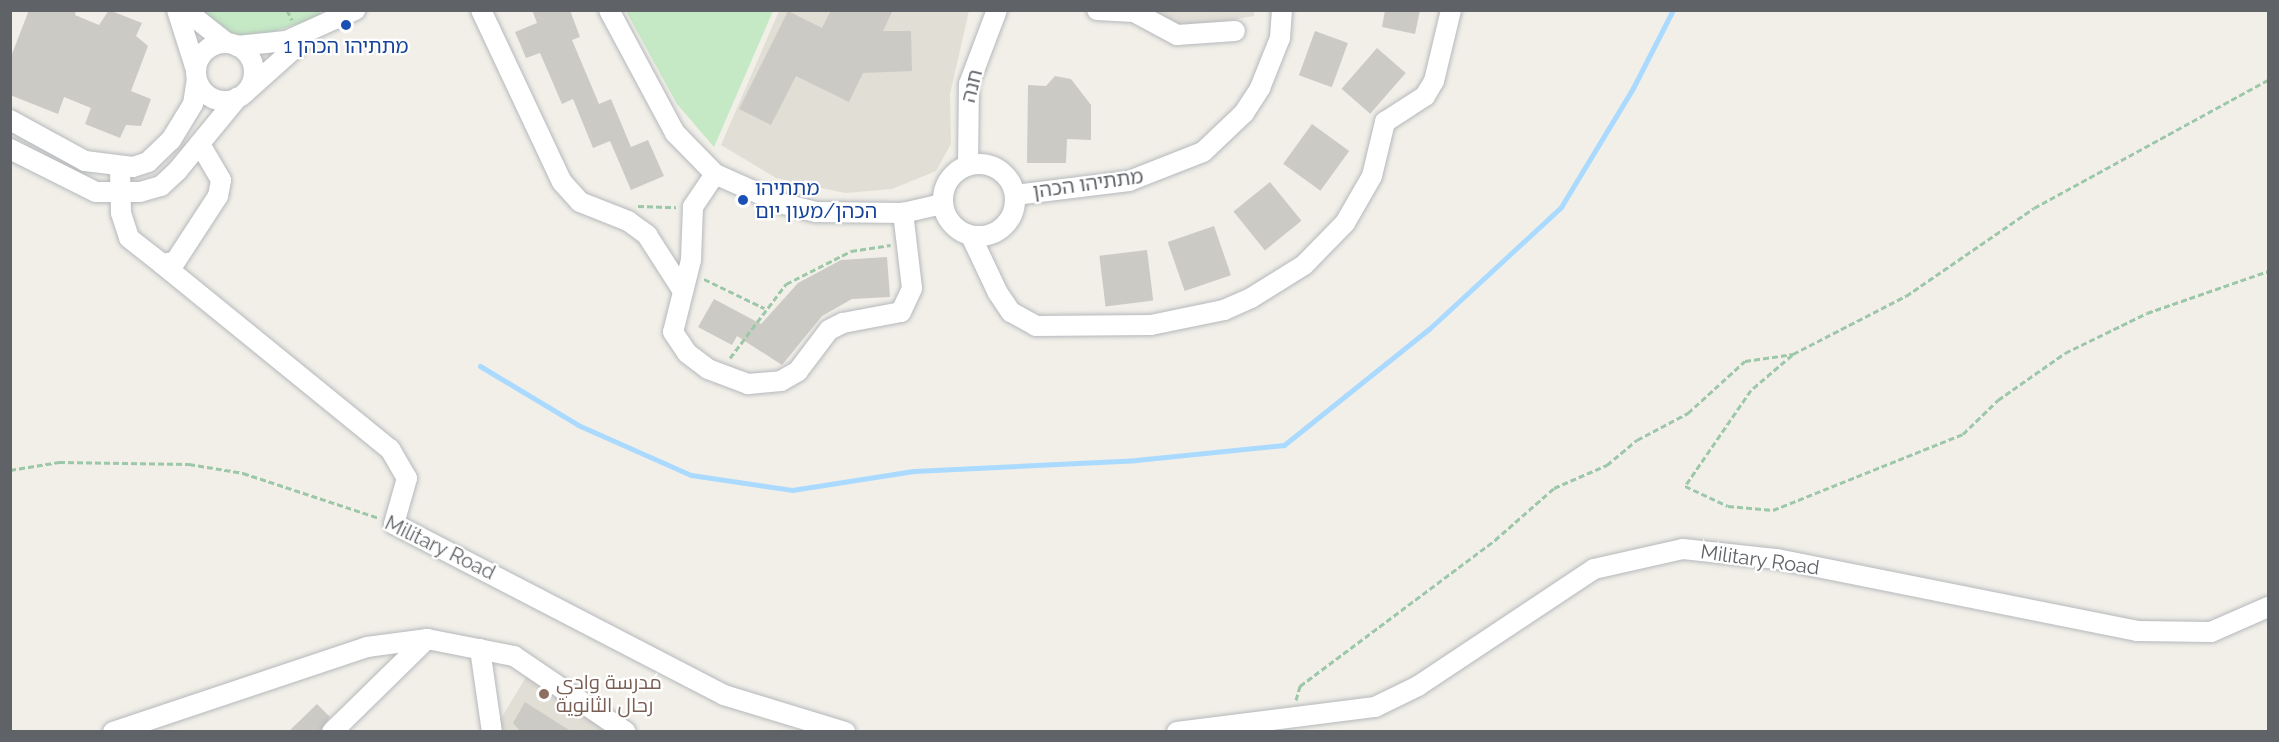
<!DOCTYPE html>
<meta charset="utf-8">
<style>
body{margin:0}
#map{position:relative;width:2279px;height:742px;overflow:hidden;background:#f1efe8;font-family:Raleway,Cairo,"Noto Sans Hebrew",sans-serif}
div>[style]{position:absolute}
.education>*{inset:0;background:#e1ded6}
.green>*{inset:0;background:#c5e8c5}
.stream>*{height:5px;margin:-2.5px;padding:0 2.5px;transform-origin:2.5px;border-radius:2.5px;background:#aadaff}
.building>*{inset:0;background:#cccac5;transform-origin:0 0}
.path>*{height:3px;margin-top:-1.5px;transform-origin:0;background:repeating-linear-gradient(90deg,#9cc7a9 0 6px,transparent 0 9px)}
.roads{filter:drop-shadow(0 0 2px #b5b8bc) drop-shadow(0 0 2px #b5b8bc)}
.minor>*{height:20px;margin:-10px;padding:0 10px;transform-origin:10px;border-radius:10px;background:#fff}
.minor>.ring{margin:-10px;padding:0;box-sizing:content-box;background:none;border:20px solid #fff;border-radius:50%}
.dots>*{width:16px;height:16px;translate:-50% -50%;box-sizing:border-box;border:3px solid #fff;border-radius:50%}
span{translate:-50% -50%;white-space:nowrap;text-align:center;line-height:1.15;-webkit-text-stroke:4.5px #fff;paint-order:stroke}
.transit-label{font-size:20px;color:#164399}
.left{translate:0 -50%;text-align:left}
.street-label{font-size:20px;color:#5f6368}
.education-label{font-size:20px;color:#785e54}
.frame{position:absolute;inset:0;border:12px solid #5f6368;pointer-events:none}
</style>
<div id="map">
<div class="education">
<div style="clip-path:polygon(779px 11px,969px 11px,950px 94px,951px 144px,936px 171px,892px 189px,845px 193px,776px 178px,721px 145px)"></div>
<div style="clip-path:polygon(1156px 11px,1254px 11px,1254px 16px,1185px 28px)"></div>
<div style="clip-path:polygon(531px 669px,632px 731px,501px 731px,500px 720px)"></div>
</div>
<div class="green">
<div style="clip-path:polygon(319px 10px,322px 16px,251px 39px,233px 34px,201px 11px)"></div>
<div style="clip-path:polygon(626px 11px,773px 11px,714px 147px,677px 104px)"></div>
</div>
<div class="stream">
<div style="left:480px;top:366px;width:114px;rotate:31deg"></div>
<div style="left:578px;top:425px;width:124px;rotate:23.9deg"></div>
<div style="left:691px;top:475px;width:102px;rotate:8.4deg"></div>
<div style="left:792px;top:490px;width:123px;rotate:-8.9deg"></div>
<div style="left:914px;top:471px;width:222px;rotate:-2.8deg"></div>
<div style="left:1136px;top:460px;width:149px;rotate:-5.8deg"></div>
<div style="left:1284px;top:445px;width:186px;rotate:-38.7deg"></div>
<div style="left:1429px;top:329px;width:180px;rotate:-42.7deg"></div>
<div style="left:1561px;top:207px;width:139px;rotate:-58.8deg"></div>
<div style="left:1633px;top:88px;width:88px;rotate:-62.9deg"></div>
</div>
<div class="building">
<div style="clip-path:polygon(29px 10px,76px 10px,75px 15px,99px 25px,109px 10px,142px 23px,136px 36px,148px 46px,131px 91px,151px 99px,141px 126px,126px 125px,120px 138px,85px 124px,91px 108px,64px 97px,58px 114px,10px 95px,10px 59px)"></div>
<div style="clip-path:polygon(532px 10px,570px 10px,580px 37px,572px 40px,599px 104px,611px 99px,631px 147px,648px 140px,664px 176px,631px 190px,610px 141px,593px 148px,573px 99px,562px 104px,540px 53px,526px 58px,515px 32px,537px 23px)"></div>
<div style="clip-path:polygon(831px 10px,893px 10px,883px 31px,911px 31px,912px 71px,863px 73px,849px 102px,796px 76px,771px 125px,739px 109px,788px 11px,822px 28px)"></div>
<div style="clip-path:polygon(1385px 10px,1420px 10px,1415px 34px,1382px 27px)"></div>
<div style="left:1315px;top:31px;width:35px;height:47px;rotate:20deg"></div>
<div style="left:1377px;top:48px;width:38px;height:54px;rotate:41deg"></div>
<div style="clip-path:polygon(1055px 76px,1071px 79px,1091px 105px,1091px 140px,1067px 139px,1066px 163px,1027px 163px,1028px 85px,1046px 86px)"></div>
<div style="left:1312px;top:124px;width:46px;height:49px;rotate:36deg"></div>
<div style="left:1270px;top:182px;width:50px;height:47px;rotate:51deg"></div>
<div style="left:1214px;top:226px;width:52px;height:49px;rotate:71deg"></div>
<div style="left:1147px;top:250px;width:51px;height:48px;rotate:83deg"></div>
<div style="clip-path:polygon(887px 257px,890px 297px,852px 299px,822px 316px,782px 365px,737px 336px,732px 345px,698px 327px,714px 299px,761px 324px,798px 283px,841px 260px)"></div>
<div style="clip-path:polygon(525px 702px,572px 732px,521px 732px,513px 723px)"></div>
<div style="clip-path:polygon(317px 704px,330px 717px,320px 732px,288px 732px)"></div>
</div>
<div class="path">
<div style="left:287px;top:10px;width:11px;rotate:63deg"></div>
<div style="left:638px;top:206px;width:38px;rotate:2deg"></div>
<div style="left:704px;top:279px;width:67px;rotate:25.8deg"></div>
<div style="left:1792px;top:355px;width:54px;rotate:139.5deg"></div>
<div style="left:1751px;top:390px;width:116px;rotate:124.5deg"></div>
<div style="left:1685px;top:486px;width:47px;rotate:24.9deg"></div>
<div style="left:1728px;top:506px;width:45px;rotate:5.1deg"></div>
<div style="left:1773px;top:510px;width:205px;rotate:-21.8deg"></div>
<div style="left:1963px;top:434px;width:49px;rotate:-44.2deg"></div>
<div style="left:1998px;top:400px;width:82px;rotate:-35deg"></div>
<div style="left:2065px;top:353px;width:91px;rotate:-26deg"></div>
<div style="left:2147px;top:313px;width:128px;rotate:-19.1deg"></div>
<div style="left:730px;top:358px;width:93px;rotate:-52.9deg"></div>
<div style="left:786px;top:284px;width:73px;rotate:-26.9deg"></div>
<div style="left:851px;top:251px;width:40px;rotate:-8.5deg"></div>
<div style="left:10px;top:470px;width:50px;rotate:-9.3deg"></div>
<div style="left:59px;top:462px;width:130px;rotate:0.9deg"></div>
<div style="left:189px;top:464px;width:55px;rotate:9.5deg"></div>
<div style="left:243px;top:473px;width:143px;rotate:18.3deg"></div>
<div style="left:1296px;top:700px;width:15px;rotate:-74deg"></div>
<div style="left:1300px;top:686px;width:244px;rotate:-36.8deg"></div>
<div style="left:1495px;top:540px;width:79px;rotate:-41.4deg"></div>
<div style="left:1554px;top:488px;width:58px;rotate:-23.5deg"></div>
<div style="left:1607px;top:465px;width:39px;rotate:-40deg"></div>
<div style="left:1637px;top:440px;width:58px;rotate:-27.9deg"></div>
<div style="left:1688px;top:413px;width:77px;rotate:-42.4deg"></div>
<div style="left:1745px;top:361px;width:49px;rotate:-8.3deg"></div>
<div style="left:1793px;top:354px;width:127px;rotate:-27.2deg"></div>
<div style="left:1906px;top:296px;width:155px;rotate:-34.5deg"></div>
<div style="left:2034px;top:208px;width:267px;rotate:-28.7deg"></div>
</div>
<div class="roads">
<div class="minor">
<div style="left:177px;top:10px;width:63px;rotate:72.4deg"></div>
<div style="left:185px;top:10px;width:53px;rotate:38.2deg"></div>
<div style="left:481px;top:10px;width:190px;rotate:64.8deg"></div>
<div style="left:562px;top:182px;width:27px;rotate:48deg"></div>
<div style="left:580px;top:202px;width:52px;rotate:21.6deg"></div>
<div style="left:628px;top:221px;width:24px;rotate:36deg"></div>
<div style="left:647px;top:235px;width:63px;rotate:57.3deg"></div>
<div style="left:609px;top:10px;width:140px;rotate:61.8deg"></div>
<div style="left:675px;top:133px;width:57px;rotate:45.7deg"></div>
<div style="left:715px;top:174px;width:71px;rotate:24deg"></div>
<div style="left:780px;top:203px;width:37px;rotate:14deg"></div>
<div style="left:816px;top:212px;width:87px;rotate:0.7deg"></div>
<div style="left:903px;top:213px;width:40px;rotate:-13deg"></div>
<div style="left:1097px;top:10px;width:37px;rotate:3deg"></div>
<div style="left:1134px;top:12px;width:49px;rotate:28.1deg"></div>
<div style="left:1177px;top:35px;width:58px;rotate:-3.9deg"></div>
<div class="ring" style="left:196px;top:43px;width:38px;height:38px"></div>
<div style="left:237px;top:46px;width:49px;rotate:-5.8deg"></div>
<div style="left:286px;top:41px;width:76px;rotate:-24.2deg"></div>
<div style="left:249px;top:89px;width:75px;rotate:-41.8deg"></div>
<div style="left:10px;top:120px;width:85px;rotate:28.7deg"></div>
<div style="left:85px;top:161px;width:48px;rotate:7.1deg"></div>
<div style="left:133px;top:167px;width:16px;rotate:-18deg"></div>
<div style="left:148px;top:162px;width:32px;rotate:-44deg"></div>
<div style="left:171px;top:140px;width:42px;rotate:-58.6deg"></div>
<div style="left:193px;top:104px;width:24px;rotate:-81deg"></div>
<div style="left:10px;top:149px;width:96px;rotate:26.6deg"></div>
<div style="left:96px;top:192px;width:44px"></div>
<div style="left:140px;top:192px;width:22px;rotate:-16deg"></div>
<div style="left:161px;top:186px;width:23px;rotate:-43deg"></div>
<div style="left:178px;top:170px;width:94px;rotate:-50.6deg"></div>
<div class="ring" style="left:943px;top:164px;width:52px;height:52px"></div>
<div style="left:968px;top:165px;width:81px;rotate:-89.3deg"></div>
<div style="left:969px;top:84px;width:79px;rotate:-69.3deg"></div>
<div style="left:120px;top:169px;width:44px;rotate:88.7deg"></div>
<div style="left:121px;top:213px;width:26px;rotate:72deg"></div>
<div style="left:129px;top:238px;width:42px;rotate:38.2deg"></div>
<div style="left:162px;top:264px;width:13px;rotate:-9deg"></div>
<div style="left:175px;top:262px;width:79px;rotate:-56.9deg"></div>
<div style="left:218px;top:196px;width:16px;rotate:-79deg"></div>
<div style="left:221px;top:180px;width:42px;rotate:-120.3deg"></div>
<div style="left:715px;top:174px;width:40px;rotate:124deg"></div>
<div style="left:693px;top:207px;width:53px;rotate:92.2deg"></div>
<div style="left:691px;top:260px;width:74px;rotate:104deg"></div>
<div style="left:673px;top:332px;width:25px;rotate:56deg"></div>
<div style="left:687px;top:353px;width:26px;rotate:37deg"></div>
<div style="left:708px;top:369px;width:43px;rotate:20.6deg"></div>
<div style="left:748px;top:384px;width:33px;rotate:-5deg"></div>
<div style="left:781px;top:381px;width:20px;rotate:-30deg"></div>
<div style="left:798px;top:371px;width:51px;rotate:-52.9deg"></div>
<div style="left:829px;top:330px;width:16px;rotate:-27deg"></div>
<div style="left:843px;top:323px;width:59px;rotate:-10.7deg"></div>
<div style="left:901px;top:312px;width:26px;rotate:-65deg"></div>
<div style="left:912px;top:288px;width:76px;rotate:-96.8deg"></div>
<div style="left:1015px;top:195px;width:115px;rotate:-7deg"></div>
<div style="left:1129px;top:181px;width:79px;rotate:-21.4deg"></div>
<div style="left:1203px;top:152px;width:57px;rotate:-43.6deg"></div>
<div style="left:1244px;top:113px;width:30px;rotate:-57deg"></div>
<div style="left:1260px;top:88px;width:54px;rotate:-68.2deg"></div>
<div style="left:1280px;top:38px;width:28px;rotate:-86deg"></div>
<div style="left:971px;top:236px;width:63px;rotate:64.7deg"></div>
<div style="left:998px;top:293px;width:23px;rotate:56deg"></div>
<div style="left:1011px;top:312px;width:29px;rotate:29deg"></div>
<div style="left:1036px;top:326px;width:115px;rotate:-0.5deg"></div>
<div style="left:1151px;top:325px;width:75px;rotate:-11.6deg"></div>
<div style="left:1224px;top:310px;width:30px;rotate:-24deg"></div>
<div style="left:1251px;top:298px;width:62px;rotate:-31.9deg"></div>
<div style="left:1304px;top:265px;width:59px;rotate:-45.7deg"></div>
<div style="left:1345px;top:223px;width:54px;rotate:-60.1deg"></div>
<div style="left:1372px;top:176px;width:56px;rotate:-76.5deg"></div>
<div style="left:1385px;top:122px;width:48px;rotate:-33deg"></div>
<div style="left:1425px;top:96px;width:17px;rotate:-59deg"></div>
<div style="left:1434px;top:81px;width:73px;rotate:-76.5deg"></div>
<div style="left:162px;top:264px;width:294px;rotate:39.1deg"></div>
<div style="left:390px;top:449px;width:34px;rotate:60deg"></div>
<div style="left:407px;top:478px;width:48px;rotate:105.8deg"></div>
<div style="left:394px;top:524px;width:372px;rotate:27.4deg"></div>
<div style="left:724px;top:695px;width:127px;rotate:17deg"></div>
<div style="left:480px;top:649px;width:84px;rotate:81.8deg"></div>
<div style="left:113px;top:732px;width:268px;rotate:-18.5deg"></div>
<div style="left:367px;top:647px;width:61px;rotate:-7.6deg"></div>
<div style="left:332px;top:732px;width:133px;rotate:-44.4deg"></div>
<div style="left:427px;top:639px;width:89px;rotate:11.1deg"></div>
<div style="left:514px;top:656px;width:135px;rotate:34.2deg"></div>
<div style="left:1177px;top:732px;width:200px;rotate:-7.2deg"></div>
<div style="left:1375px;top:707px;width:48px;rotate:-26deg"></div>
<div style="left:1418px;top:686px;width:211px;rotate:-33.6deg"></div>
<div style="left:1594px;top:569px;width:91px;rotate:-12.7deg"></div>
<div style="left:1683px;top:549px;width:95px;rotate:6.1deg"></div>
<div style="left:1777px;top:559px;width:367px;rotate:11.3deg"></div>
<div style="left:2137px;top:631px;width:74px;rotate:0.8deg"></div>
<div style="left:2211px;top:632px;width:62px;rotate:-23.7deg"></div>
</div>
</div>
<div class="dots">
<div style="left:346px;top:25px;background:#1a4fb4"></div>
<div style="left:743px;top:200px;background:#1a4fb4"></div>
<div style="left:544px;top:694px;background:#8d6e63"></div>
</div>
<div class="transit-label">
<span style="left:346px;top:46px">מתתיהו הכהן 1</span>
<span class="left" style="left:755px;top:200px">מתתיהו<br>הכהן/מעון יום</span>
</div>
<div class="street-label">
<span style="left:972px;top:86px;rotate:-76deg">חנה</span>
<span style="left:1088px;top:184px;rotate:-8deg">מתתיהו הכהן</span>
<span style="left:440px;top:548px;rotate:26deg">Military Road</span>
<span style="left:1760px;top:560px;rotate:8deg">Military Road</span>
</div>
<div class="education-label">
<span class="left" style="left:556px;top:694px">مدرسة وادي<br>رحال الثانوية</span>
</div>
<div class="frame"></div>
</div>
